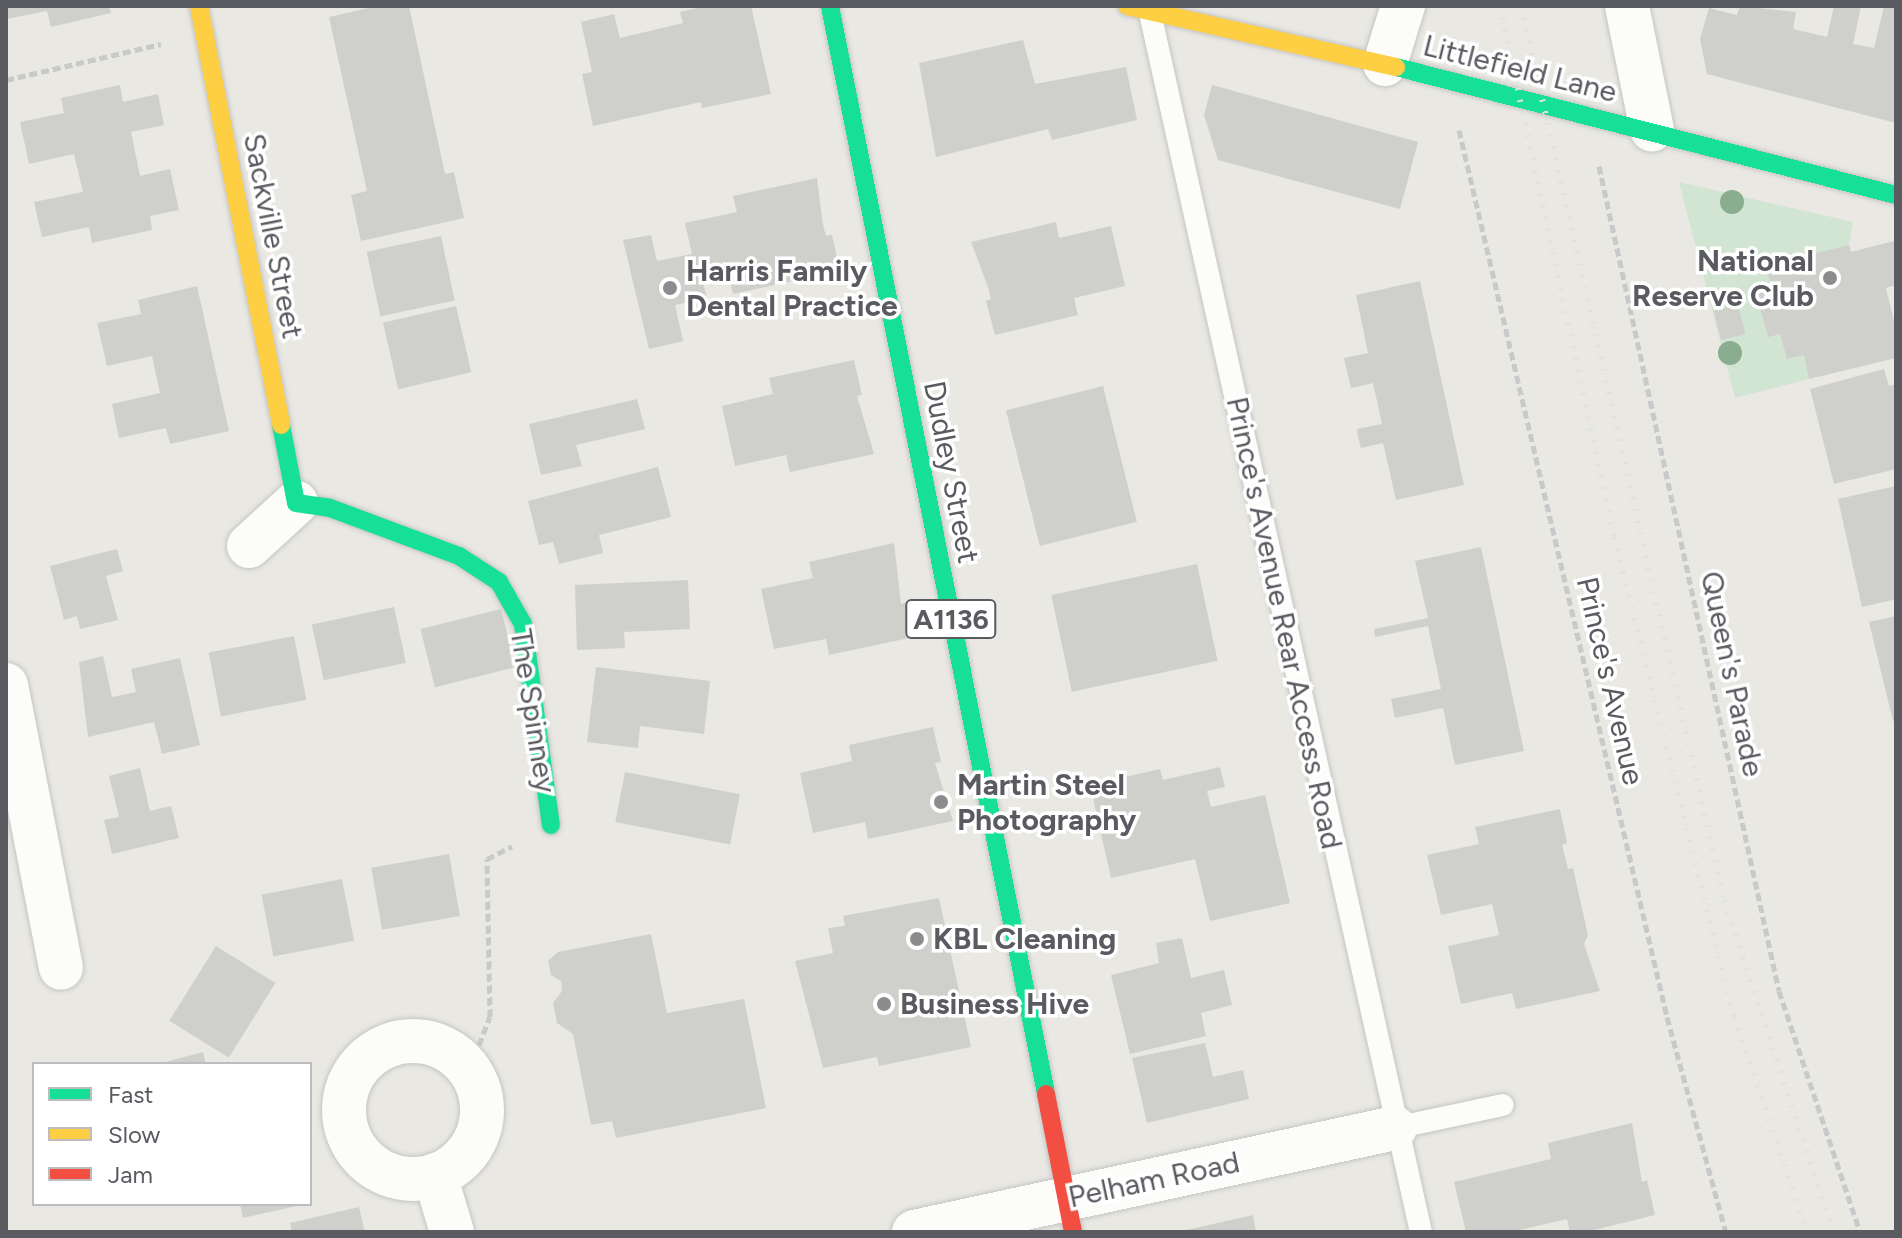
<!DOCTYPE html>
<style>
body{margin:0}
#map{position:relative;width:1902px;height:1238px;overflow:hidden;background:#e9e8e3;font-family:Figtree,sans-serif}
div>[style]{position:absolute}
.green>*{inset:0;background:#d2e4d2}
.building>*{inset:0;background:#cfcfcc;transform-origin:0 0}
.path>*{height:5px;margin-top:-2.5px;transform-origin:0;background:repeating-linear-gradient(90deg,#c7cac9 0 8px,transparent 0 12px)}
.roads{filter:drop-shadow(0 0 2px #c5c5c3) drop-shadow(0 0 2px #c5c5c3)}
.lane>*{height:22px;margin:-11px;padding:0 11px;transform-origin:11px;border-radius:11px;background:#fcfcfb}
.street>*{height:44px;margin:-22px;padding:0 22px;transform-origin:22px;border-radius:22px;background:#fcfcfb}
.street>.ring{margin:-22px;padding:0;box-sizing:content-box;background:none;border:44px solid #fcfcfb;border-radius:50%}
.fast>*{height:18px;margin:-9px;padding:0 9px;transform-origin:9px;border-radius:9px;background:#16e098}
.slow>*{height:18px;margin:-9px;padding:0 9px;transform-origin:9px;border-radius:9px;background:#ffcf43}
.jam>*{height:18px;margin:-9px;padding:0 9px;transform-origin:9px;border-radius:9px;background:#f24e42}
.rail>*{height:6px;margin-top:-3px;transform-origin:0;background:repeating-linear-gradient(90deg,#e1e1e0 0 2px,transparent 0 12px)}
.trees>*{width:24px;height:24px;margin:-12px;border-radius:50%;background:#8aad8f}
.dots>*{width:22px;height:22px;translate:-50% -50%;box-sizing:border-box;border:4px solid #fff;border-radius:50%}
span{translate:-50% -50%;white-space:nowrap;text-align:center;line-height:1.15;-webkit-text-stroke:7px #fff;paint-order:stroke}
.shield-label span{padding:2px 6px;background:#fff;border:2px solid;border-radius:6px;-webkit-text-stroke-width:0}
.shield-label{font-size:28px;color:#595b60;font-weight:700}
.street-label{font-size:30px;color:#595b60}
.poi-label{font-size:30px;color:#595b60;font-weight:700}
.right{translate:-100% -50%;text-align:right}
.left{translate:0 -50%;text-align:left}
.frame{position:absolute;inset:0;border:8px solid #595b60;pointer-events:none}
.legend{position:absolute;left:32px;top:1062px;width:280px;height:144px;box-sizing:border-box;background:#fff;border:2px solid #bdbdbf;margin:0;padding:10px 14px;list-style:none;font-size:24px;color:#595b60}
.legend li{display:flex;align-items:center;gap:16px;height:40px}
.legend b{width:40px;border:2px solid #bdbdbf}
</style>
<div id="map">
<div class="green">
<div style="clip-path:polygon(1679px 182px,1853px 222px,1849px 245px,1757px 294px,1767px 336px,1780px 334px,1787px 359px,1804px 355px,1809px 379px,1735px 398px)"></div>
</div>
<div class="building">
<div style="clip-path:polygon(6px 6px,109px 6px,111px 13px,51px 27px,47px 11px,6px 19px)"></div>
<div style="clip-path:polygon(377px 6px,409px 6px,445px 174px,454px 172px,464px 218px,361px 241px,351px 195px,367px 191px,329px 17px)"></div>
<div style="clip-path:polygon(707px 6px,751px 6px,771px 94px,702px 108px,701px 102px,593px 126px,582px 74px,592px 72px,581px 22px,614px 14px,620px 38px,683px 23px,680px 12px)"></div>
<div style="clip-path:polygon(1740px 6px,1796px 12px,1793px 29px,1827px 37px,1834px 6px,1861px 6px,1853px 44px,1874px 48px,1884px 6px,1896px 6px,1896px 123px,1707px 74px,1700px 39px,1709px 8px,1737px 15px)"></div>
<div style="clip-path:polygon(1023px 40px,1035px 84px,1126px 67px,1137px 120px,1052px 140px,1048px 129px,936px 157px,919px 63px)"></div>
<div style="clip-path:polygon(120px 85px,123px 102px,158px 94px,164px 125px,131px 132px,140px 176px,170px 169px,179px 210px,150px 216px,152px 230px,92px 243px,89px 227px,42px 237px,34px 202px,83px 192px,74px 154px,29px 164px,20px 122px,64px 113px,61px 98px)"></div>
<div style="clip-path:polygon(1212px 85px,1418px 142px,1400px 209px,1218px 160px,1204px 115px)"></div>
<div style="clip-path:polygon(817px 178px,823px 225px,826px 236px,832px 235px,840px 271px,733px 294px,729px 278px,703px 283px,707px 298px,675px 305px,683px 341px,649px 349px,623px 240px,651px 235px,657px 261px,692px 254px,685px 223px,737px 212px,733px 196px)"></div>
<div style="clip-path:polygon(1056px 222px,1059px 238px,1111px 226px,1125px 286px,1074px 298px,1078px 315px,995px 335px,986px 301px,991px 299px,988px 287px,971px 242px)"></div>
<div style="left:441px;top:236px;width:66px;height:76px;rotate:78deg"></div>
<div style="clip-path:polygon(1894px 241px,1896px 285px,1886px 288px,1896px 329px,1896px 358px,1809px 379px,1804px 355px,1787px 359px,1780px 334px,1768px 337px,1756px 294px,1772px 290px,1766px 266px,1849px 245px,1851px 252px)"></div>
<div style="clip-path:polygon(1420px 281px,1464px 485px,1396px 500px,1383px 443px,1361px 448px,1358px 437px,1357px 429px,1382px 424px,1373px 383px,1351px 388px,1344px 358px,1368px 353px,1356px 295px)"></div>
<div style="clip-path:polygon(197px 286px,229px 431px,170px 444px,166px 428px,119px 438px,112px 404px,160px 393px,152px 356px,107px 366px,97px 323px,141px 314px,138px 300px)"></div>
<div style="left:1738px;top:305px;width:30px;height:25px;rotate:76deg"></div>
<div style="left:456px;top:306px;width:68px;height:75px;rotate:77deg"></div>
<div style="clip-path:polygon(854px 360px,862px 395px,857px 396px,874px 454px,790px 472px,786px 455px,735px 466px,722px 406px,773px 394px,769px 378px)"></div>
<div style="clip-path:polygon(1884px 369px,1889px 386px,1896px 384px,1896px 469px,1834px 484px,1810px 389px)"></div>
<div style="left:1103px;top:386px;width:140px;height:100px;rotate:76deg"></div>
<div style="clip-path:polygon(637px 399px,645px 429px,576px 445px,582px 466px,541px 475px,529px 424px)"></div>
<div style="clip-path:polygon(658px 467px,671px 517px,599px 535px,603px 553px,559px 564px,553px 542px,539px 545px,528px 501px)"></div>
<div style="clip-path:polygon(1896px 486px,1896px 599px,1862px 607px,1838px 499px)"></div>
<div style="clip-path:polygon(894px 543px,901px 604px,907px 602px,914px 637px,829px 655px,826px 639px,774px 649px,761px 589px,813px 578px,809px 562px)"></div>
<div style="clip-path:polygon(1481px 547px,1524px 751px,1455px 765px,1443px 708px,1395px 718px,1391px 699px,1441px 689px,1428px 626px,1375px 637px,1374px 629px,1428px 618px,1415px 561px)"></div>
<div style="clip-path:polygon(117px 549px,123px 571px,106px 576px,118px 620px,80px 629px,77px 616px,64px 620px,50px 566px)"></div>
<div style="left:1197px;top:564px;width:99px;height:149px;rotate:78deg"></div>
<div style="clip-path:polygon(688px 580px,690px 629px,624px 632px,625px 648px,577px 650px,575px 585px)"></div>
<div style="left:394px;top:607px;width:57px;height:84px;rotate:78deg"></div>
<div style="left:501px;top:609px;width:60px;height:83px;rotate:76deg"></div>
<div style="clip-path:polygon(1896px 616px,1896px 721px,1893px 721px,1869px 622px)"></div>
<div style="left:294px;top:636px;width:65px;height:87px;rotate:79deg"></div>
<div style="clip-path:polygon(103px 656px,112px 697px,136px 692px,131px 669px,180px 658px,200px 745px,162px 754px,154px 722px,88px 737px,79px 662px)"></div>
<div style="clip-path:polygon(596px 667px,710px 681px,704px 734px,640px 726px,638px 748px,587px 742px)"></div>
<div style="clip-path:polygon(933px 727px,941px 762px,935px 763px,953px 821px,868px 839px,865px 822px,813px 833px,800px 773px,852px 761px,849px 745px)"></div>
<div style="clip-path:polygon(1220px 767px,1225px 787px,1207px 791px,1211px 807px,1265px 795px,1290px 903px,1210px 921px,1195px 859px,1111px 878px,1090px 785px,1160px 769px,1163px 780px)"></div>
<div style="clip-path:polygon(140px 768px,150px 811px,171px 806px,179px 838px,112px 854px,104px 820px,119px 817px,109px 776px)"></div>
<div style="left:625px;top:772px;width:117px;height:51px;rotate:11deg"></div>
<div style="clip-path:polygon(1560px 809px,1567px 843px,1562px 845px,1568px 869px,1573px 868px,1588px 935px,1584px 944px,1600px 991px,1516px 1009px,1512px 993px,1461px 1004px,1448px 946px,1499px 935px,1492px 904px,1441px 915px,1427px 855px,1479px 844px,1475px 827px)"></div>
<div style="left:449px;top:854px;width:63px;height:79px;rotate:80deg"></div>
<div style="left:342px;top:879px;width:63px;height:82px;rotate:79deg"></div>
<div style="clip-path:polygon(939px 898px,971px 1047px,879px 1066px,877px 1057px,823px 1068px,795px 961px,833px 953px,828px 928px,845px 926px,843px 916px)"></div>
<div style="clip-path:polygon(651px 934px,667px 1013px,744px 999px,766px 1108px,616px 1138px,612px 1121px,591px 1125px,573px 1034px,557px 1023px,553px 1003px,562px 991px,561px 981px,551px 975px,548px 961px,558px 952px)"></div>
<div style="clip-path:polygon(1182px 938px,1191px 978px,1224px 970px,1232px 1005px,1201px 1013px,1206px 1036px,1130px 1054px,1111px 975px,1159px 963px,1156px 943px)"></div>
<div style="left:216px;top:946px;width:70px;height:88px;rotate:32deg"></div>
<div style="clip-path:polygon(1205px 1043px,1213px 1077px,1243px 1070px,1249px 1099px,1147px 1123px,1132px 1058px)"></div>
<div style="clip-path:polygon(203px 1052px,206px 1064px,162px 1064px,162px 1063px)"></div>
<div style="clip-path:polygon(1632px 1123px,1642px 1182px,1647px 1180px,1655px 1215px,1586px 1232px,1570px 1232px,1567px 1219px,1511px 1232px,1466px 1232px,1454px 1182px,1551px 1159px,1548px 1143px)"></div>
<div style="clip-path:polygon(240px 1204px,301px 1204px,301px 1205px,243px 1218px)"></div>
<div style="clip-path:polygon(359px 1207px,365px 1232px,292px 1232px,290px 1223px)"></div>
<div style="clip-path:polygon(1253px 1215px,1256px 1232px,1182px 1232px,1182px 1231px)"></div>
</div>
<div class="path">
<div style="left:6px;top:80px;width:159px;rotate:-13.1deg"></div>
<div style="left:1459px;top:130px;width:911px;rotate:76.8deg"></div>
<div style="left:1667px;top:1017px;width:223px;rotate:74.7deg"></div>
<div style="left:1599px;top:166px;width:844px;rotate:77.69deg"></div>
<div style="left:1779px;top:991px;width:254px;rotate:71.4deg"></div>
<div style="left:463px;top:1062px;width:23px;rotate:-47deg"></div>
<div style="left:479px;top:1045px;width:30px;rotate:-69deg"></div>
<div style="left:490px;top:1017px;width:158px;rotate:-91.1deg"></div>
<div style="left:487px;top:859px;width:28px;rotate:-27deg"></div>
</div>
<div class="roads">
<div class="lane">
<div style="left:1150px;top:13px;width:1249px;rotate:77.47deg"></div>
<div style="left:1395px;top:1128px;width:110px;rotate:-12deg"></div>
</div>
<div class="street">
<div style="left:1627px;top:6px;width:126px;rotate:78.6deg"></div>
<div style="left:1385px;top:64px;width:61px;rotate:-72.8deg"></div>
<div style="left:249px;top:546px;width:64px;rotate:-42.5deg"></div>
<div style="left:6px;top:685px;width:288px;rotate:79deg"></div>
<div class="ring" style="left:344px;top:1041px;width:94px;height:94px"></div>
<div style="left:435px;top:1175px;width:59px;rotate:73.4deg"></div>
<div style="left:914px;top:1232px;width:492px;rotate:-12.2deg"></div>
</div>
<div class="fast">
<div style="left:830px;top:6px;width:1109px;rotate:78.77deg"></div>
<div style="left:1396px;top:67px;width:516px;rotate:14.36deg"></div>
<div style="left:281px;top:425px;width:79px;rotate:79.1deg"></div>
<div style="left:296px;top:503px;width:34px;rotate:8deg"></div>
<div style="left:330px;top:508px;width:138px;rotate:20.4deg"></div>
<div style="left:459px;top:556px;width:48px;rotate:33deg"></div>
<div style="left:499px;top:582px;width:48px;rotate:60.3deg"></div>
<div style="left:523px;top:624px;width:203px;rotate:82.1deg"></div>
</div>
<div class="slow">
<div style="left:199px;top:6px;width:427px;rotate:78.9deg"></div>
<div style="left:1127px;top:6px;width:276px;rotate:12.8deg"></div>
</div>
<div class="jam">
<div style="left:1046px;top:1094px;width:141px;rotate:78.9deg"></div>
</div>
</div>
<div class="rail">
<div style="left:1500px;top:6px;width:543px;rotate:77.88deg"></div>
<div style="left:1614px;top:537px;width:495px;rotate:76deg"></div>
<div style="left:1734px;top:1017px;width:227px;rotate:71.2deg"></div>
<div style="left:1521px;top:6px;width:917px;rotate:77.21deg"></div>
<div style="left:1724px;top:900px;width:349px;rotate:71.8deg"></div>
</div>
<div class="trees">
<div style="left:1732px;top:202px"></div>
<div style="left:1730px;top:353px"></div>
</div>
<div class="dots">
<div style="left:1830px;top:278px;background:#8b8c8e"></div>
<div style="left:670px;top:288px;background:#8b8c8e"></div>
<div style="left:941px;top:802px;background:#8b8c8e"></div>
<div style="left:917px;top:939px;background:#8b8c8e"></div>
<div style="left:884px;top:1004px;background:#8b8c8e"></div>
</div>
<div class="shield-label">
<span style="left:951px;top:619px">A1136</span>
</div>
<div class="street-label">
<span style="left:1520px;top:69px;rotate:14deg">Littlefield Lane</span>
<span style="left:273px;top:236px;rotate:79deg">Sackville Street</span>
<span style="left:951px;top:472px;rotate:79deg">Dudley Street</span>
<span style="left:1284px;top:623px;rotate:78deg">Prince's Avenue Rear Access Road</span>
<span style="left:1732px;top:674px;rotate:78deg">Queen's Parade</span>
<span style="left:1610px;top:681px;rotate:77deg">Prince's Avenue</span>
<span style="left:533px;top:711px;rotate:81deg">The Spinney</span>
<span style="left:1154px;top:1180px;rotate:-12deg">Pelham Road</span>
</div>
<div class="poi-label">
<span class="right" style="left:1814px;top:278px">National<br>Reserve Club</span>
<span class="left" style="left:686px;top:288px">Harris Family<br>Dental Practice</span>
<span class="left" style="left:957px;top:802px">Martin Steel<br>Photography</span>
<span class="left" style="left:933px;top:939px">KBL Cleaning</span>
<span class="left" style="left:900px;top:1004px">Business Hive</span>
</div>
<div class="frame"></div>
<ul class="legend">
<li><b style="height:10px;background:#16e098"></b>Fast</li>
<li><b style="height:10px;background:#ffcf43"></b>Slow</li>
<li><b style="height:10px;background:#f24e42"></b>Jam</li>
</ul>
</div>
